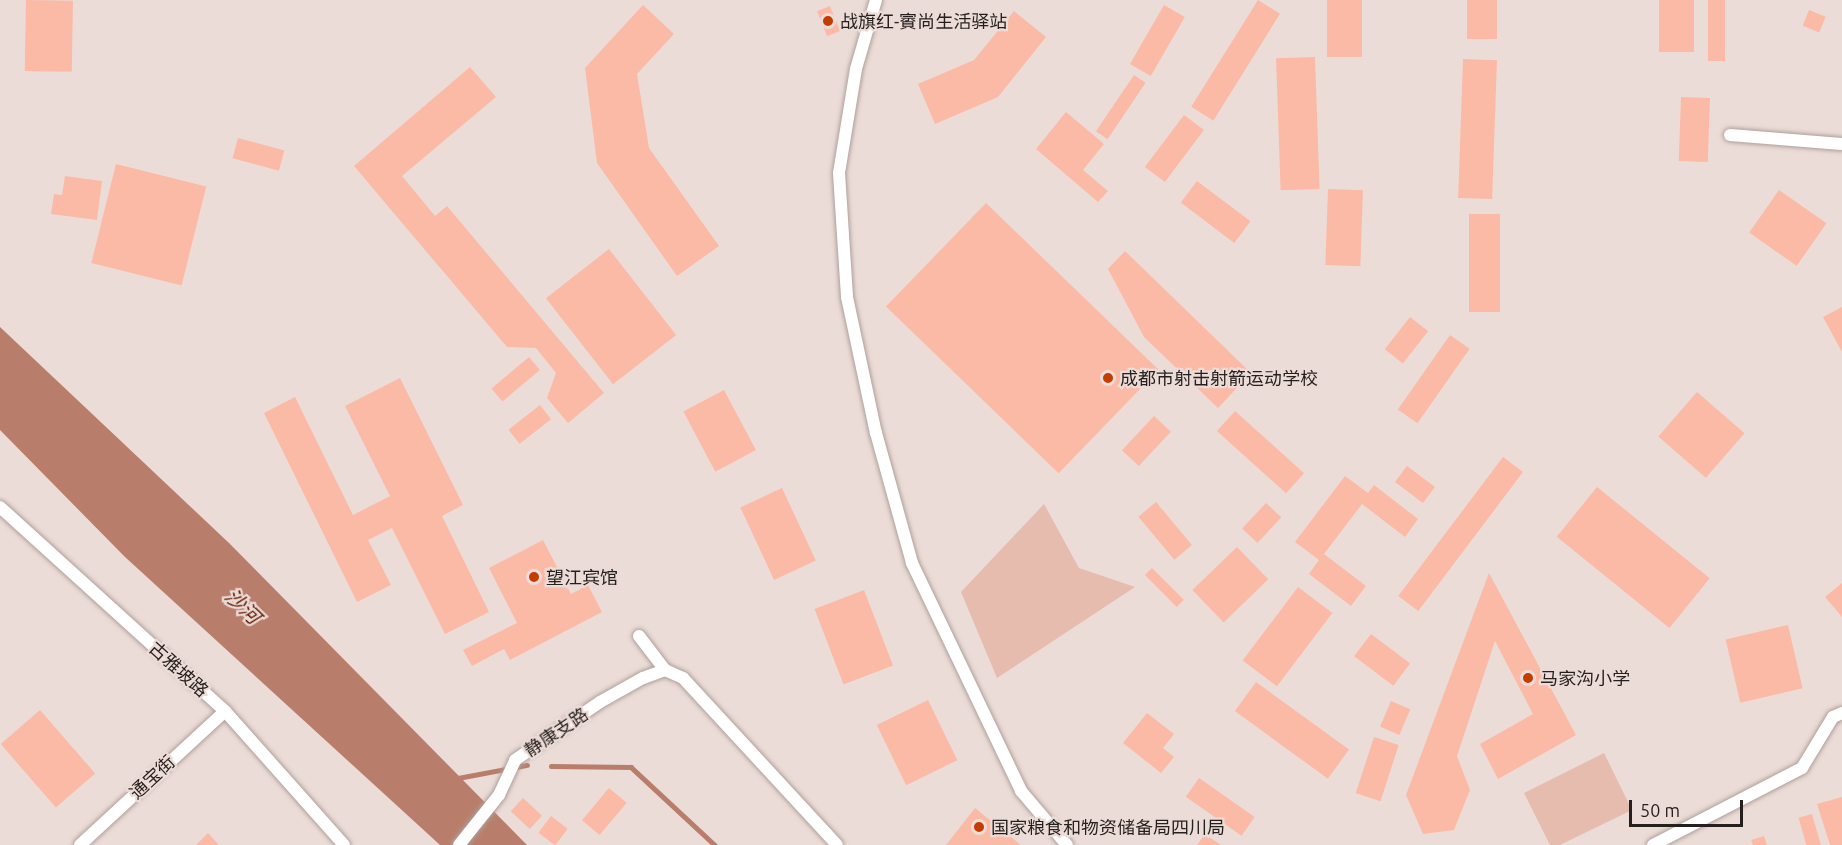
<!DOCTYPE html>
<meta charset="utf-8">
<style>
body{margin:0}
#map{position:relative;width:1842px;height:845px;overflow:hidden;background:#ecdcd7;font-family:Ubuntu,"Noto Sans SC",sans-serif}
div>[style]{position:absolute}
.green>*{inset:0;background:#e6bcaf}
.water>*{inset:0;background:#b97e6b}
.stream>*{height:4.5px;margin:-2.25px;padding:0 2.25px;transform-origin:2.25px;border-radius:2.25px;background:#b97e6b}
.building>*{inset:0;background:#fbbaa6;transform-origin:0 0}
.roads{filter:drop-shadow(0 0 2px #afa09c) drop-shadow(0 0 2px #afa09c)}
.minor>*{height:12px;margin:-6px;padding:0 6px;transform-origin:6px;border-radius:6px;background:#fff}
.dots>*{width:16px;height:16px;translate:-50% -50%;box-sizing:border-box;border:3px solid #ecdcd7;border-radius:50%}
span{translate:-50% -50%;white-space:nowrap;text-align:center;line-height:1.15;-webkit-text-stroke:4.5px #ecdcd7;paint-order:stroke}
.poi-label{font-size:18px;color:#251f1d}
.left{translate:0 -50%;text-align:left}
.street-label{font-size:18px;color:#251f1d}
.water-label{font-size:20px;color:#621900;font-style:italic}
.scale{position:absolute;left:1629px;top:800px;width:114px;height:27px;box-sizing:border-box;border:3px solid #251f1d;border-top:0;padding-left:8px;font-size:18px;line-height:21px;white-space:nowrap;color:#251f1d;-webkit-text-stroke:4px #ecdcd7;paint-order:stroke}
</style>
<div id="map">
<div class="green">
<div style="clip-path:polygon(1044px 504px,1079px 568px,1135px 587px,997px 678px,961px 592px)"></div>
<div style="clip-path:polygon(1604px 753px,1632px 810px,1560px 845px,1550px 845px,1524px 793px)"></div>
</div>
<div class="water">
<div style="clip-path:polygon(0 327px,229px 543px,527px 845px,440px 845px,125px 557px,0 430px)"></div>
</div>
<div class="stream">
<div style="left:551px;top:766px;width:80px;rotate:0.7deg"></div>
<div style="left:631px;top:767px;width:115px;rotate:42.9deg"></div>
<div style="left:458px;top:778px;width:70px;rotate:-10.7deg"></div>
</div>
<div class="building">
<div style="left:26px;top:0;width:47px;height:71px;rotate:1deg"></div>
<div style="left:1258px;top:0;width:26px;height:126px;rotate:32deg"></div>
<div style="left:1327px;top:0;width:35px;height:57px"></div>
<div style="left:1467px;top:0;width:30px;height:39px"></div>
<div style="left:1659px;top:0;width:35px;height:52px"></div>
<div style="left:1708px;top:0;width:17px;height:61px"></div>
<div style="clip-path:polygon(643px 5px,674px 34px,637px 74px,649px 148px,719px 246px,677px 276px,597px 163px,585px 68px)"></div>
<div style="left:1164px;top:5px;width:24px;height:68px;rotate:30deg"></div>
<div style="left:830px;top:6px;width:27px;height:14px;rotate:68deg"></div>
<div style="left:1809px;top:10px;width:18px;height:17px;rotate:22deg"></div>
<div style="clip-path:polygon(1014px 11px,1046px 37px,998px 97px,935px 124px,918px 84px,974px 60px)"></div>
<div style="left:1315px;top:57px;width:132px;height:39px;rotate:88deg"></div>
<div style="left:1463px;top:59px;width:34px;height:139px;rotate:2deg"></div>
<div style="clip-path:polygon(470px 67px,496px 97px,402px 176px,435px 216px,447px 206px,604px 393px,568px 423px,547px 398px,556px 373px,536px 348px,507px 347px,354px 166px)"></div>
<div style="left:1134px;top:75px;width:14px;height:68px;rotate:34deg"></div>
<div style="left:1681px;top:97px;width:29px;height:64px;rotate:2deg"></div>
<div style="clip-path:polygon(1066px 112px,1104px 144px,1083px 170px,1108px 191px,1098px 202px,1036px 149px)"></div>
<div style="left:1184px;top:115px;width:25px;height:65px;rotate:37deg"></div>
<div style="left:238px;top:138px;width:48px;height:21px;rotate:15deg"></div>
<div style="left:116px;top:164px;width:93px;height:102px;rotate:14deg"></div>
<div style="clip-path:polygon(65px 176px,102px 181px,97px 220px,51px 214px,54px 194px,62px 195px)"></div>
<div style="left:1197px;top:181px;width:67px;height:27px;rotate:37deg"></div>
<div style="left:1328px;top:189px;width:35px;height:76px;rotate:2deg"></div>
<div style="left:1779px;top:190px;width:58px;height:52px;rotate:35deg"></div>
<div style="left:986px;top:203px;width:240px;height:144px;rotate:44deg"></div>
<div style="left:1469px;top:214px;width:31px;height:98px"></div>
<div style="left:609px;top:249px;width:109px;height:80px;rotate:52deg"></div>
<div style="clip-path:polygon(1125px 251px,1251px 373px,1218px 408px,1144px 337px,1108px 269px)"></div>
<div style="clip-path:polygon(1842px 307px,1842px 352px,1823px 317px)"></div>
<div style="left:1410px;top:317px;width:23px;height:41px;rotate:38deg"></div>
<div style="left:1450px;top:335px;width:24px;height:91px;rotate:35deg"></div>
<div style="left:529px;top:357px;width:17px;height:49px;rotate:50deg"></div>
<div style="clip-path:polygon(400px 378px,463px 505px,442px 516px,489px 612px,445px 634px,392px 528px,368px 540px,391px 585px,357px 602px,264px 413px,295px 397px,353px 515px,390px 496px,345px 406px)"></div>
<div style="left:724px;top:390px;width:68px;height:46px;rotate:62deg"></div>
<div style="left:1697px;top:392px;width:63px;height:59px;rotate:41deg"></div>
<div style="left:540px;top:405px;width:18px;height:40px;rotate:52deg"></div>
<div style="left:1235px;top:411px;width:93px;height:27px;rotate:42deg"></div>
<div style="left:1154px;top:416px;width:23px;height:47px;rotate:43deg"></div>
<div style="left:1503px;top:457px;width:25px;height:174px;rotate:37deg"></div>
<div style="left:1407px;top:466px;width:35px;height:20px;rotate:37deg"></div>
<div style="clip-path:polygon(1345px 476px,1368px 493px,1374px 485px,1418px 519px,1405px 537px,1362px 504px,1324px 554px,1366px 586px,1351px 606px,1309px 574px,1319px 560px,1295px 542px)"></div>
<div style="left:1597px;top:487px;width:145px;height:64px;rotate:39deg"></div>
<div style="left:782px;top:488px;width:80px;height:46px;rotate:65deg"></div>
<div style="left:1156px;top:502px;width:56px;height:23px;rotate:50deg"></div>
<div style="left:1266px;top:503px;width:21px;height:35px;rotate:43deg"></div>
<div style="clip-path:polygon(543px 540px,571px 594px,588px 585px,602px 612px,510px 660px,504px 649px,472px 666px,463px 650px,517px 623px,489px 568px)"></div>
<div style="left:1237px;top:547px;width:45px;height:62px;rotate:46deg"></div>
<div style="left:1152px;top:568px;width:45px;height:10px;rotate:45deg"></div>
<div style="clip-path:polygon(1489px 573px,1576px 735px,1498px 779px,1480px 744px,1533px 714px,1495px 641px,1457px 756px,1470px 790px,1454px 830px,1423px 834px,1406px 795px)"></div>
<div style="clip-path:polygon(1842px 583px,1842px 617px,1825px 597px)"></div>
<div style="left:1298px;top:587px;width:43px;height:92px;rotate:37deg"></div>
<div style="left:864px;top:590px;width:81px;height:53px;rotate:69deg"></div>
<div style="left:1788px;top:625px;width:65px;height:64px;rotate:77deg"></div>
<div style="left:1371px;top:634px;width:49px;height:28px;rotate:37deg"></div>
<div style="left:1256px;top:682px;width:115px;height:36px;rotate:36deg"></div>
<div style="left:928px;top:700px;width:67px;height:57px;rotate:64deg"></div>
<div style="left:1391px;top:701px;width:21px;height:28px;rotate:23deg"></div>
<div style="left:40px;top:710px;width:84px;height:52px;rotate:49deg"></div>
<div style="clip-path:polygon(1147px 713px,1174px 734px,1163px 748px,1174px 757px,1161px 773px,1123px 743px)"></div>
<div style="left:1374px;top:737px;width:26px;height:59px;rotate:18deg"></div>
<div style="left:1199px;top:778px;width:68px;height:23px;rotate:35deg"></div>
<div style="left:609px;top:788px;width:23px;height:42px;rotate:40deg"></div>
<div style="clip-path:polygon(1842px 797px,1842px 845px,1830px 845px,1817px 804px)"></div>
<div style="left:523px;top:798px;width:26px;height:18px;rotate:43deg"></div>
<div style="clip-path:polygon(975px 808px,1021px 845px,946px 845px)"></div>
<div style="left:1812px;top:814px;width:32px;height:14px;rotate:74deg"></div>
<div style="left:551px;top:816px;width:21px;height:21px;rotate:37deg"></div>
<div style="clip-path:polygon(208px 833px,219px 845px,196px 845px)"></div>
<div style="clip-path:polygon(1205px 834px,1221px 845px,1197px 845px)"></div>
<div style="clip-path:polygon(1764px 836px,1767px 845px,1753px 845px,1751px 840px)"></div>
</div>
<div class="roads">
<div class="minor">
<div style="left:876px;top:0;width:72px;rotate:106.2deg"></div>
<div style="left:856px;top:69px;width:105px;rotate:99.3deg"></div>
<div style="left:839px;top:173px;width:124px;rotate:86.3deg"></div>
<div style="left:847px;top:297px;width:139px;rotate:78deg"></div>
<div style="left:876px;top:433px;width:135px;rotate:74.5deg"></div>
<div style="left:912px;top:563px;width:253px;rotate:64.4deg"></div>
<div style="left:1021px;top:791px;width:71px;rotate:49.6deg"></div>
<div style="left:1730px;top:135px;width:112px;rotate:4.6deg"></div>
<div style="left:0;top:507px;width:304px;rotate:42.2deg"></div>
<div style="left:225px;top:711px;width:179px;rotate:48.4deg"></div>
<div style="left:639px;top:636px;width:43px;rotate:52.6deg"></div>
<div style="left:665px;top:670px;width:20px;rotate:24deg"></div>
<div style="left:683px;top:678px;width:227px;rotate:47.3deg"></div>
<div style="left:80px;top:845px;width:197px;rotate:-42.7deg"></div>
<div style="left:459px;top:845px;width:64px;rotate:-51.3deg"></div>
<div style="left:499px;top:795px;width:38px;rotate:-65deg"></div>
<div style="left:515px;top:760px;width:103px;rotate:-34.3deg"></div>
<div style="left:600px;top:702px;width:49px;rotate:-29.2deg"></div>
<div style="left:643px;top:678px;width:23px;rotate:-20deg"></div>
<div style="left:1653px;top:845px;width:168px;rotate:-27.3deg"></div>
<div style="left:1802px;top:768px;width:60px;rotate:-58.7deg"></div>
<div style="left:1833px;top:717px;width:10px;rotate:-24deg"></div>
</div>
</div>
<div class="dots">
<div style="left:828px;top:21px;background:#c33d00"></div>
<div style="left:1108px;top:378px;background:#c33d00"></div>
<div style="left:534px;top:577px;background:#c33d00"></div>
<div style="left:1528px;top:678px;background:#c33d00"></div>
<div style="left:979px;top:827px;background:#c33d00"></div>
</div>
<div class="poi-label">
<span class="left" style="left:840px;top:21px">战旗红-賨尚生活驿站</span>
<span class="left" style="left:1120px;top:378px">成都市射击射箭运动学校</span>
<span class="left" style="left:546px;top:577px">望江宾馆</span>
<span class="left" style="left:1540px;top:678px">马家沟小学</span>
<span class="left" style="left:991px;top:827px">国家粮食和物资储备局四川局</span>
</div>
<div class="street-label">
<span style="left:179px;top:669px;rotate:42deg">古雅坡路</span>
<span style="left:556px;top:732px;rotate:-34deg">静康支路</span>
<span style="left:152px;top:777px;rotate:-43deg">通宝街</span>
</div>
<div class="water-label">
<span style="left:243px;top:606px;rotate:44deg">沙河</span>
</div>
<div class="scale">50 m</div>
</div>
